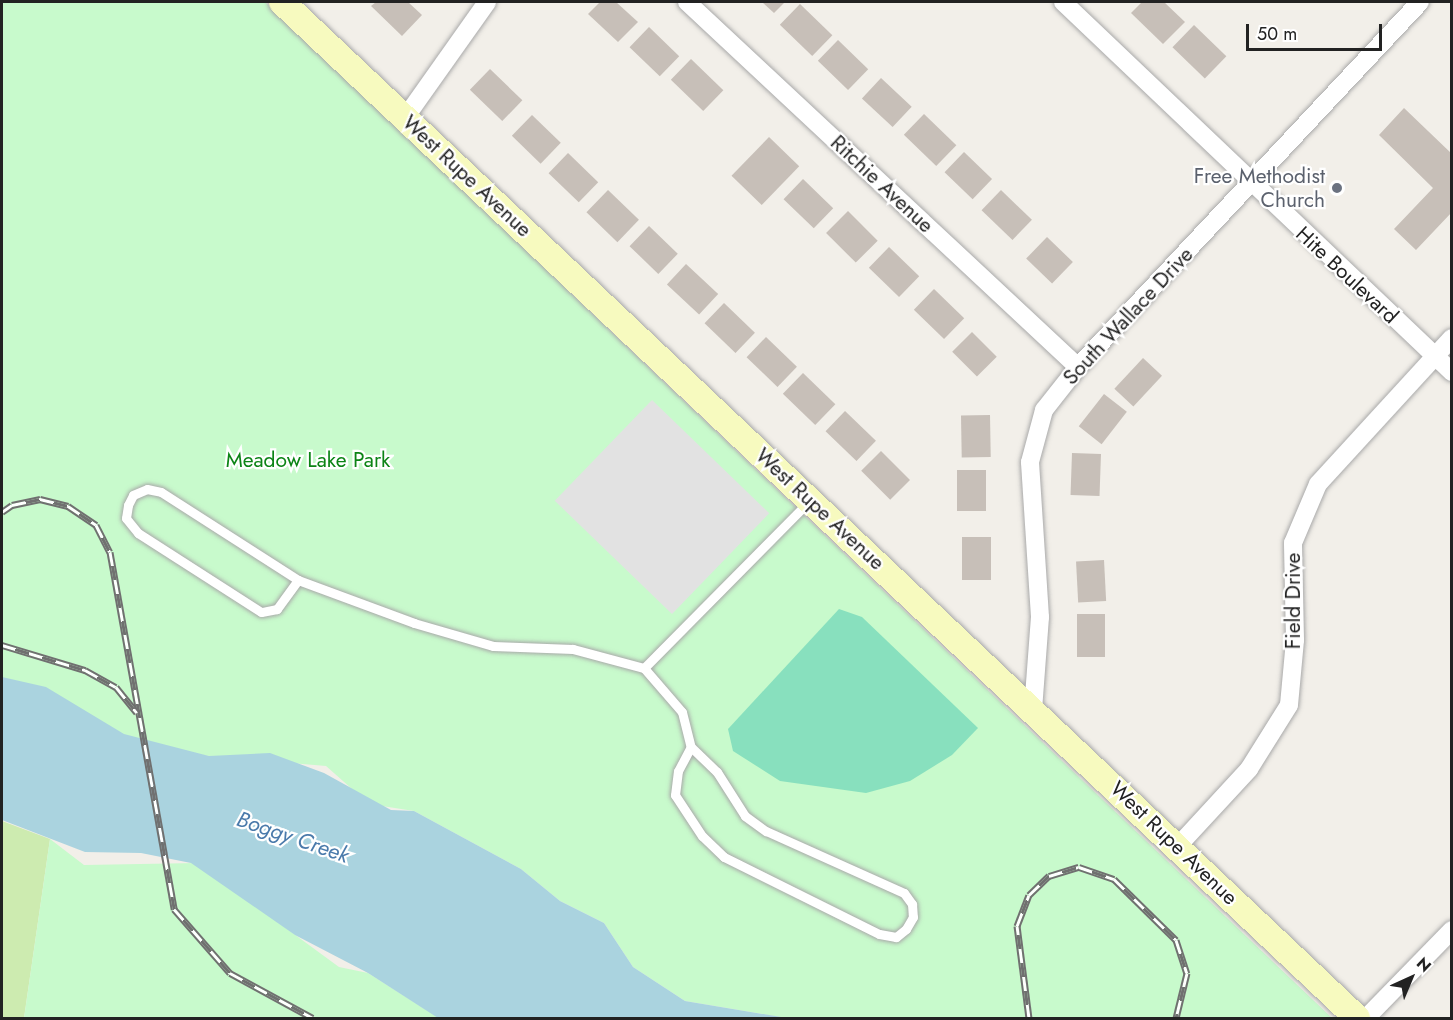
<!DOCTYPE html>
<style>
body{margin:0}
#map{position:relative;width:1453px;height:1020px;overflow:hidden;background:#f2efe9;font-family:Jost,sans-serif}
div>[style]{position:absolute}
.grass>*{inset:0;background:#cdebb0}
.park>*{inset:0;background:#c8facc}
.pitch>*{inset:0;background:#88e0be}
.parking>*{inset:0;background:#e2e2e2;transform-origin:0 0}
.water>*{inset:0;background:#aad3df}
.building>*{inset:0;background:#c7bfb8;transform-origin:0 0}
.roads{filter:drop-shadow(0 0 2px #a9a9a9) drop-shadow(0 0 2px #a9a9a9)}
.lane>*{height:9px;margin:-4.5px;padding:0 4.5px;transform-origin:4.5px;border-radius:4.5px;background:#fff}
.street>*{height:18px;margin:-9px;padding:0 9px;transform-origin:9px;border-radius:9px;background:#fff}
.secondary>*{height:26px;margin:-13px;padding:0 13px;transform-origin:13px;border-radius:13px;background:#f7fabf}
.rail>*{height:7px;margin-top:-3.5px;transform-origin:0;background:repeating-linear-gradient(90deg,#fff 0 14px,#707070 0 28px);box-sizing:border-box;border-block:2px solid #707070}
.dots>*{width:16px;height:16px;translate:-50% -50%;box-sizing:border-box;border:3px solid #fff;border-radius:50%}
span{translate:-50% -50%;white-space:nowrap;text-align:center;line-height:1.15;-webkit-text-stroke:4.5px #fff;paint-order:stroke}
.street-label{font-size:21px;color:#222}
.worship-label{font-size:21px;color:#5b616d}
.right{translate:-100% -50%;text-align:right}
.park-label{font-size:21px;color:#0c8416}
.water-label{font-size:22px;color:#4a7aab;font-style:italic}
.frame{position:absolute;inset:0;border:3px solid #222;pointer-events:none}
.north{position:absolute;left:1381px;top:948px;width:60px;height:60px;-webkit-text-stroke:4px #fff;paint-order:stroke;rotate:44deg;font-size:16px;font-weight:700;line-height:24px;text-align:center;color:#222}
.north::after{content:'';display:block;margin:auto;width:21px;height:27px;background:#222;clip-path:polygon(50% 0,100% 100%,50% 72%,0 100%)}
.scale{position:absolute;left:1246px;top:24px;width:136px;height:27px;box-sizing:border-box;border:3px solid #222;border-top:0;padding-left:8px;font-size:18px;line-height:21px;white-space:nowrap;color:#222;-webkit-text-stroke:4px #fff;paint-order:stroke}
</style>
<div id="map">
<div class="grass">
<div style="clip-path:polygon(2px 821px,50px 839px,24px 1018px,2px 1018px)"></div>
</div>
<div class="park">
<div style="clip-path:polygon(2px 2px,265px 2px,1332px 1018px,786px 1018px,685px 1001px,633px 967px,604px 923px,560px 901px,521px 869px,414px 811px,369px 804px,326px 766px,162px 752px,2px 681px)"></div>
<div style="clip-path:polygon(50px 839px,84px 865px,197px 863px,339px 967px,368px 973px,439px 1018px,24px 1018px)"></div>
</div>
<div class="pitch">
<div style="clip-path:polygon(839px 609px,862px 617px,978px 728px,952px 755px,910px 781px,866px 793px,780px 781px,733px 751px,728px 729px)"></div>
</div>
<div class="parking">
<div style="left:652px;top:400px;width:163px;height:140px;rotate:44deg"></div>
</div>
<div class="water">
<div style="clip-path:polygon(2px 677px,46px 687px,124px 734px,209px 756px,270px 753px,324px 773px,391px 810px,414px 811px,521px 869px,560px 901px,604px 923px,633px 967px,685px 1001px,787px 1018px,438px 1018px,368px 973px,295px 935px,191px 863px,141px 853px,85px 852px,2px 820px)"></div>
</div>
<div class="building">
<div style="clip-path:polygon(376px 2px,408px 2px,422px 15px,402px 36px,371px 6px)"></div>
<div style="clip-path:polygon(600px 2px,616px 2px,638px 22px,618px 42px,588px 14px)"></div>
<div style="clip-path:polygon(762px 2px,785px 2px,774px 13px)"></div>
<div style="clip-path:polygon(1142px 2px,1164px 2px,1185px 22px,1163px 44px,1131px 13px)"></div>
<div style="left:800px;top:4px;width:45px;height:29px;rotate:44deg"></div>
<div style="left:1194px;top:25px;width:45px;height:31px;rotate:44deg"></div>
<div style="left:649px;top:27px;width:42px;height:28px;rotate:44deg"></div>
<div style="left:838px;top:40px;width:42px;height:29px;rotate:44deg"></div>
<div style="left:691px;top:59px;width:45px;height:29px;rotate:44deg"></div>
<div style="left:490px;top:69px;width:45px;height:29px;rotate:44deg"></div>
<div style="left:881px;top:78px;width:42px;height:28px;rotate:43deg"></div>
<div style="clip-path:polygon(1404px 108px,1452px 154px,1452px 212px,1416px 250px,1394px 229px,1433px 188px,1379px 135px)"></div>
<div style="left:924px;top:114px;width:45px;height:29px;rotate:44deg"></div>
<div style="left:532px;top:115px;width:40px;height:29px;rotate:44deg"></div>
<div style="left:769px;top:137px;width:42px;height:54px;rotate:44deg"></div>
<div style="left:964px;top:152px;width:39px;height:28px;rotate:44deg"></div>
<div style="left:568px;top:153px;width:42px;height:28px;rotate:44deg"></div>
<div style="left:803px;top:179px;width:42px;height:28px;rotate:44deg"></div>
<div style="left:608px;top:190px;width:43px;height:31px;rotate:44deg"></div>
<div style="left:1001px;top:190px;width:43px;height:28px;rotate:44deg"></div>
<div style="left:848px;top:211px;width:42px;height:31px;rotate:45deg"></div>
<div style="left:649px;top:226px;width:40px;height:28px;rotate:44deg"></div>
<div style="left:1047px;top:237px;width:36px;height:30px;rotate:44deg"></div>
<div style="left:889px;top:247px;width:42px;height:29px;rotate:44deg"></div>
<div style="left:686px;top:264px;width:44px;height:28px;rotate:43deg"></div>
<div style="left:934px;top:289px;width:42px;height:29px;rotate:44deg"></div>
<div style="left:724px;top:303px;width:43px;height:28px;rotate:44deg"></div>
<div style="left:972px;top:332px;width:35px;height:28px;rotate:45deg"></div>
<div style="left:766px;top:337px;width:43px;height:28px;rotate:44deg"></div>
<div style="left:1143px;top:358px;width:26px;height:42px;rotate:43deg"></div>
<div style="left:803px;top:373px;width:45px;height:29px;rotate:44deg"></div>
<div style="left:1104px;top:394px;width:29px;height:41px;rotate:38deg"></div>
<div style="left:845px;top:411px;width:43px;height:28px;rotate:44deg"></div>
<div style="left:990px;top:415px;width:42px;height:29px;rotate:89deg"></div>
<div style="left:881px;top:451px;width:41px;height:28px;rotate:45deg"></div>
<div style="left:1072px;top:453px;width:29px;height:42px;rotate:2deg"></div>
<div style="left:986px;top:470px;width:41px;height:29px;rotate:90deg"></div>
<div style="left:991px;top:537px;width:43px;height:29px;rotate:90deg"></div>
<div style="left:1104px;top:560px;width:41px;height:28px;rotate:87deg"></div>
<div style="left:1077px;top:614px;width:28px;height:43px"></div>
</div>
<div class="roads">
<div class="lane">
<div style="left:298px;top:580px;width:36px;rotate:126deg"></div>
<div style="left:277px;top:609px;width:16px;rotate:169deg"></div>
<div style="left:261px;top:612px;width:146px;rotate:-147.3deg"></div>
<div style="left:138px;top:533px;width:19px;rotate:-129deg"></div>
<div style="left:126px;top:518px;width:13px;rotate:-81deg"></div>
<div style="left:128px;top:505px;width:11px;rotate:-63deg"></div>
<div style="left:133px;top:495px;width:15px;rotate:-23deg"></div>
<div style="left:147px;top:489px;width:14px;rotate:12deg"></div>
<div style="left:161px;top:492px;width:163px;rotate:32.7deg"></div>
<div style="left:298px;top:580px;width:124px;rotate:20.3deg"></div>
<div style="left:414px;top:623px;width:82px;rotate:16.2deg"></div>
<div style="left:493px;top:646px;width:80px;rotate:2.1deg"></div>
<div style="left:573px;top:649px;width:73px;rotate:15deg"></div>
<div style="left:644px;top:668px;width:233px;rotate:-45.3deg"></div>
<div style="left:644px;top:668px;width:58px;rotate:49.2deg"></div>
<div style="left:682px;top:712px;width:36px;rotate:76deg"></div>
<div style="left:691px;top:747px;width:36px;rotate:44deg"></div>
<div style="left:717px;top:772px;width:52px;rotate:57.5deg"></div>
<div style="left:745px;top:816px;width:26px;rotate:36deg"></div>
<div style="left:766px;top:831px;width:151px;rotate:24.2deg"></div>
<div style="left:904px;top:893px;width:14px;rotate:54deg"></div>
<div style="left:912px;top:904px;width:13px;rotate:86deg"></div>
<div style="left:913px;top:917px;width:14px;rotate:120deg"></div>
<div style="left:906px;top:929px;width:13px;rotate:141deg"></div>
<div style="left:896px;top:937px;width:17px;rotate:-170deg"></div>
<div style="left:879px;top:934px;width:173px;rotate:-153.6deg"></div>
<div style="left:724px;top:857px;width:30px;rotate:-136deg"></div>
<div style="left:702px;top:836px;width:49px;rotate:-123.4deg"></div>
<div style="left:675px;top:795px;width:24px;rotate:-83deg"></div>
<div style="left:678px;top:771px;width:27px;rotate:-62deg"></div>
</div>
<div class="street">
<div style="left:687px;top:2px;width:535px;rotate:43.03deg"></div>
<div style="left:1063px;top:2px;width:537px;rotate:43.57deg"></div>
<div style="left:405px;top:118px;width:142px;rotate:-54.7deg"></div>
<div style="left:1033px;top:710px;width:93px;rotate:-85.7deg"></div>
<div style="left:1040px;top:617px;width:155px;rotate:-93.7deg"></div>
<div style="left:1030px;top:462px;width:54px;rotate:-74.9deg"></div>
<div style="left:1044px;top:410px;width:55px;rotate:-51.7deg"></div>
<div style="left:1078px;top:367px;width:500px;rotate:-46.86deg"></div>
<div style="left:1178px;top:846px;width:105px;rotate:-47.3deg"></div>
<div style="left:1249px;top:769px;width:75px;rotate:-58deg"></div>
<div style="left:1289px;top:705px;width:65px;rotate:-84.7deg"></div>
<div style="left:1295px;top:640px;width:97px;rotate:-91.2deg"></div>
<div style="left:1293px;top:543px;width:64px;rotate:-67deg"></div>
<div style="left:1318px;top:484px;width:198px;rotate:-47.5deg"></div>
<div style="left:1366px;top:1018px;width:123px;rotate:-45.7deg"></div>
</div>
<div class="secondary">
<div style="left:282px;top:2px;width:1479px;rotate:43.38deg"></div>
</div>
</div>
<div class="rail">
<div style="left:2px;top:512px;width:12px;rotate:-35deg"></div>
<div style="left:12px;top:505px;width:29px;rotate:-12deg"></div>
<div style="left:40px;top:499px;width:29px;rotate:14deg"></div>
<div style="left:68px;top:506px;width:34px;rotate:34deg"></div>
<div style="left:96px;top:525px;width:30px;rotate:63deg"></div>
<div style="left:110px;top:552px;width:363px;rotate:79.8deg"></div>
<div style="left:174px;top:909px;width:85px;rotate:48.8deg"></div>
<div style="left:230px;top:973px;width:94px;rotate:28.5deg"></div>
<div style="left:2px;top:645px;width:87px;rotate:16.8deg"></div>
<div style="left:85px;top:670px;width:35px;rotate:29deg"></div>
<div style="left:116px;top:687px;width:33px;rotate:51deg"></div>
<div style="left:1029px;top:1018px;width:93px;rotate:-97.4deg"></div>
<div style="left:1017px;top:926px;width:33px;rotate:-69deg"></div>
<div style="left:1029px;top:895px;width:28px;rotate:-44deg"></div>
<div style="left:1049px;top:876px;width:31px;rotate:-17deg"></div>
<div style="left:1079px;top:867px;width:37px;rotate:19deg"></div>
<div style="left:1114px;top:879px;width:87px;rotate:44.5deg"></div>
<div style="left:1176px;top:940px;width:35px;rotate:72deg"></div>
<div style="left:1187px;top:973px;width:46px;rotate:103.7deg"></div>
</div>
<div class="dots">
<div style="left:1337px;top:188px;background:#6b7280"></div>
</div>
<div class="street-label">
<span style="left:467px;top:176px;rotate:43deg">West Rupe Avenue</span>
<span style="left:882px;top:184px;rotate:43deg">Ritchie Avenue</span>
<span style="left:1347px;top:275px;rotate:43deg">Hite Boulevard</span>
<span style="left:1128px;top:316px;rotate:-47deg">South Wallace Drive</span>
<span style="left:820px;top:509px;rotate:43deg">West Rupe Avenue</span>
<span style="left:1293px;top:601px;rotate:-90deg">Field Drive</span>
<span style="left:1174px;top:843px;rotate:44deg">West Rupe Avenue</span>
</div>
<div class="worship-label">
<span class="right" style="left:1325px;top:188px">Free Methodist<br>Church</span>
</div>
<div class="park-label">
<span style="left:308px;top:460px">Meadow Lake Park</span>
</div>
<div class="water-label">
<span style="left:293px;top:837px;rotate:19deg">Boggy Creek</span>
</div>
<div class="frame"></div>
<div class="north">N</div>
<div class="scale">50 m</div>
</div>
